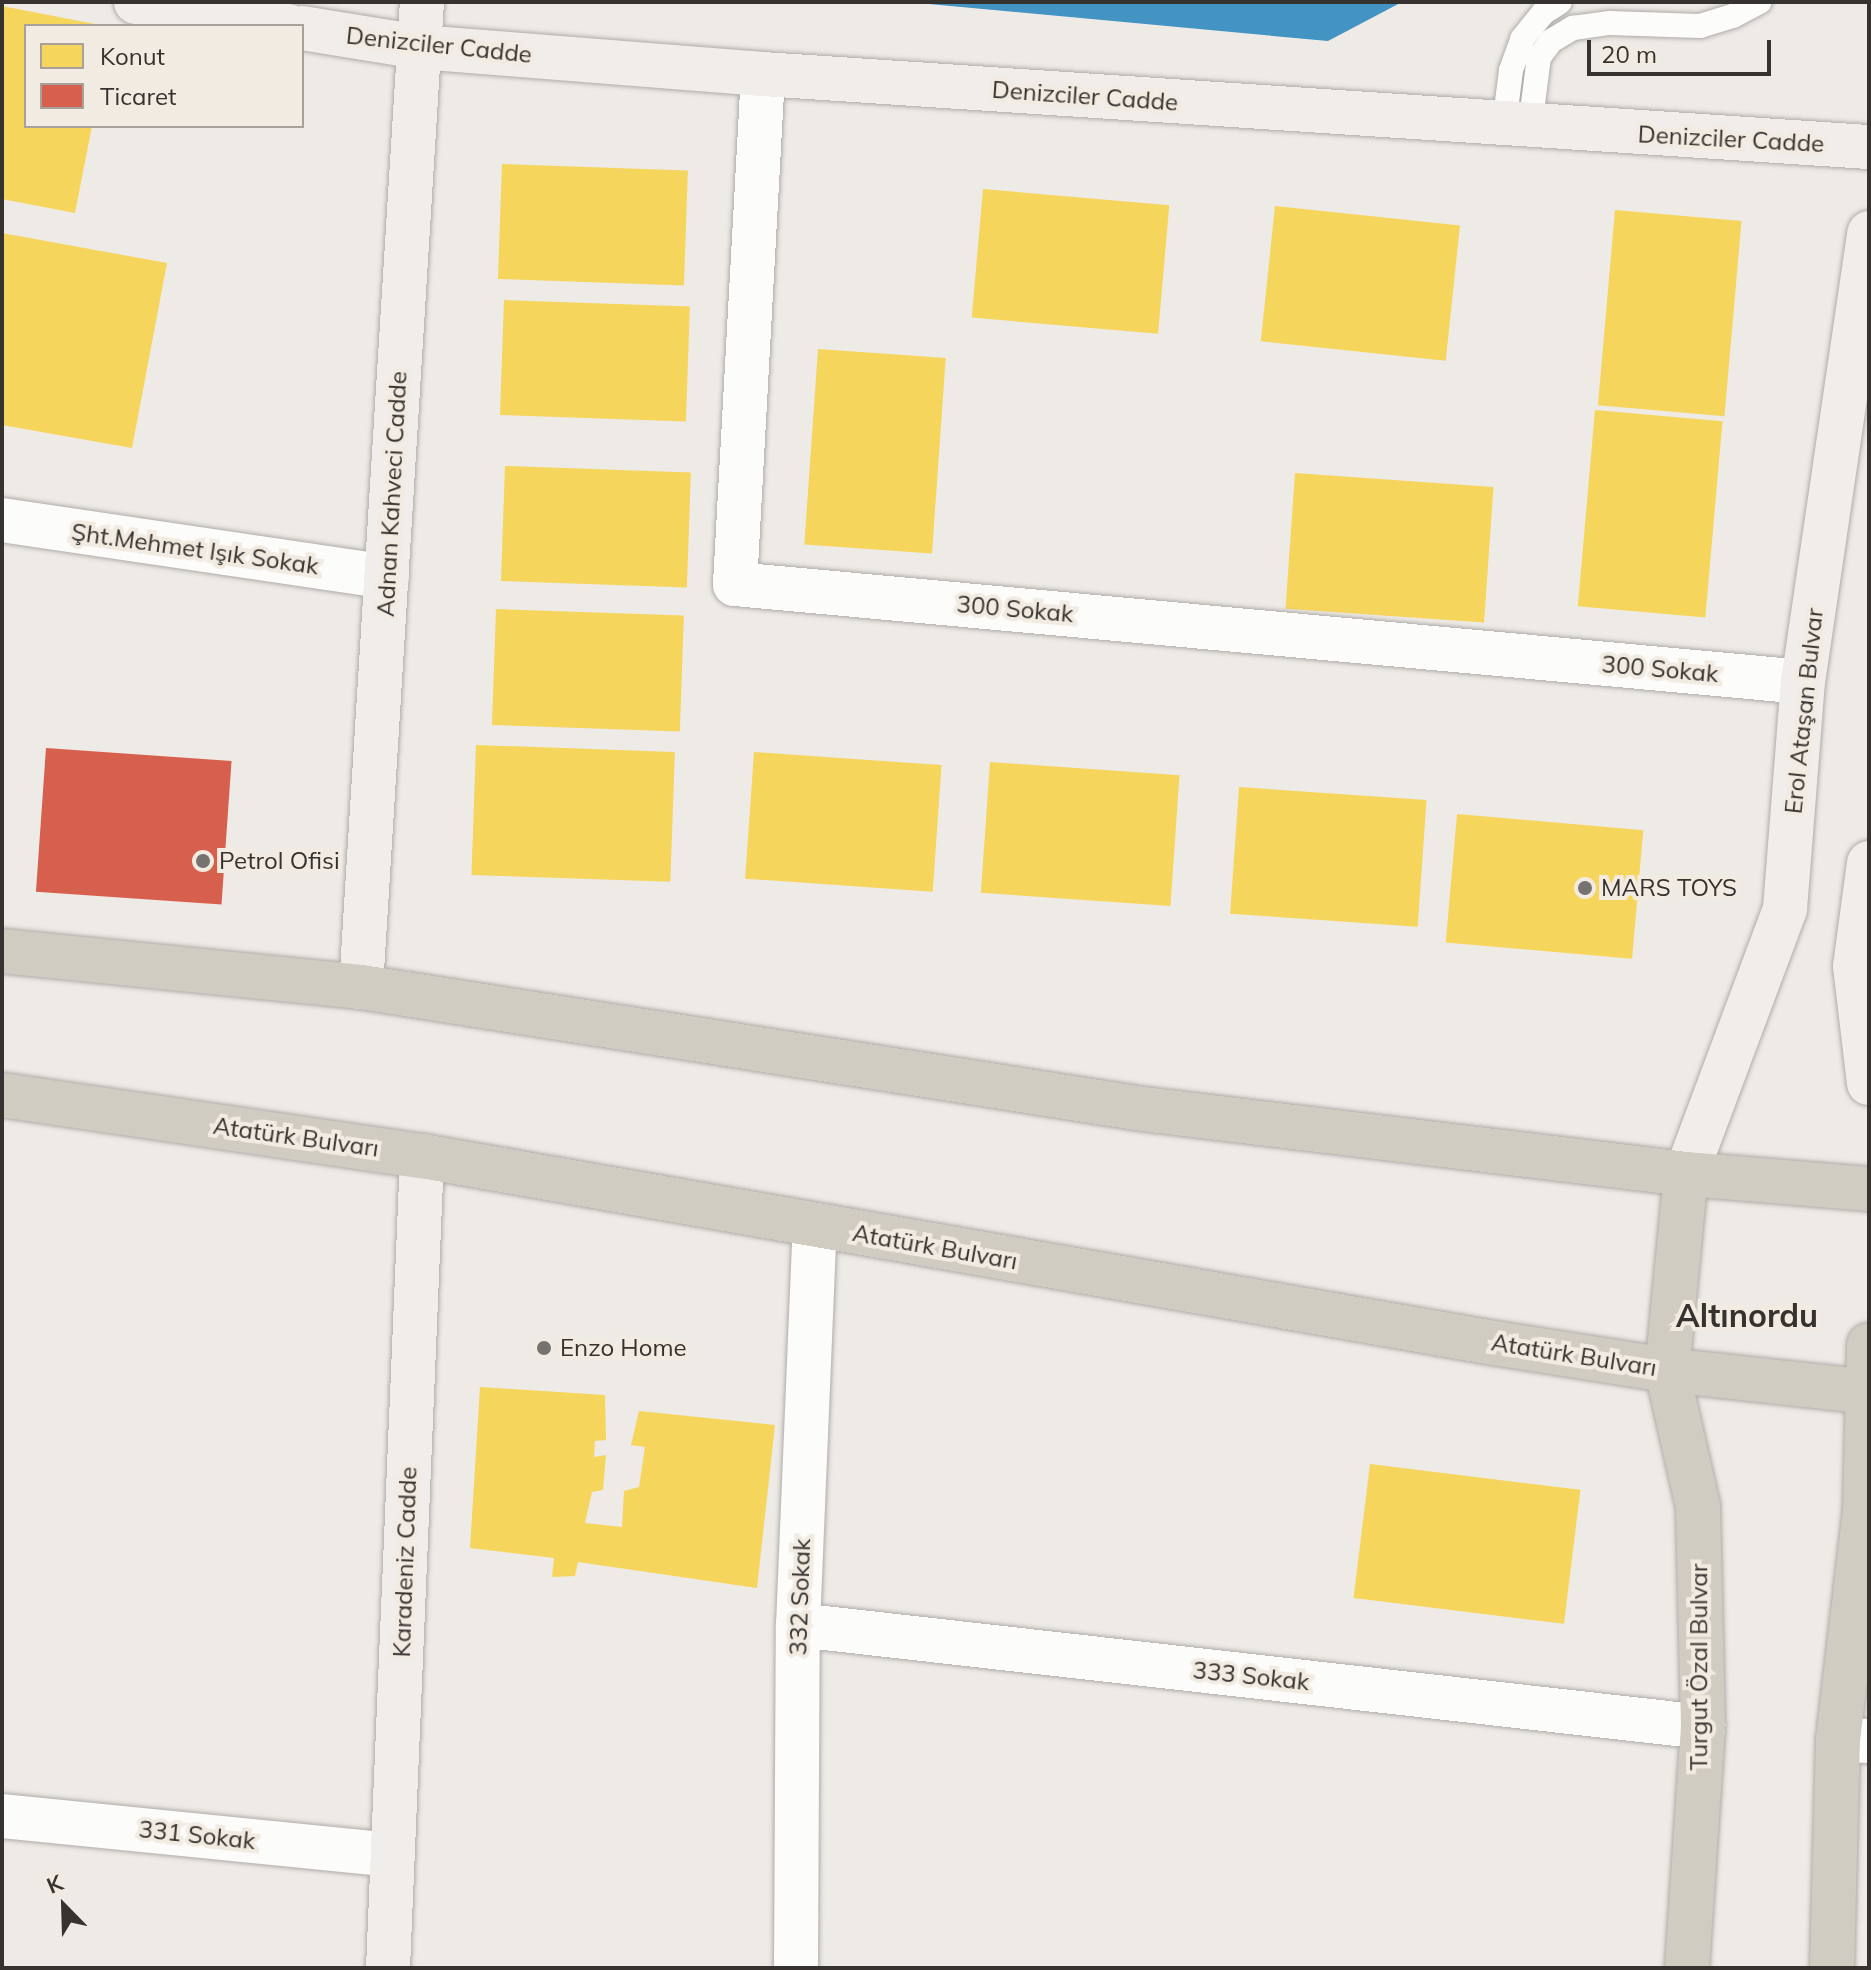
<!DOCTYPE html>
<meta charset="utf-8">
<style>
body{margin:0}
#map{position:relative;width:1871px;height:1970px;overflow:hidden;background:#eeeae6;font-family:Mulish,sans-serif}
div>[style]{position:absolute}
.homes>*{inset:0;background:#f6d55c;transform-origin:0 0}
.shops>*{inset:0;background:#d6604d;transform-origin:0 0}
.schools>*{inset:0;background:#4393c3}
.roads{filter:drop-shadow(0 0 2px #afaca9) drop-shadow(0 0 2px #afaca9)}
.lane>*{height:24px;margin:-12px;padding:0 12px;transform-origin:12px;border-radius:12px;background:#fcfcfb}
.street>*{height:44px;margin:-22px;padding:0 22px;transform-origin:22px;border-radius:22px;background:#fcfcfb}
.secondary>*{height:44px;margin:-22px;padding:0 22px;transform-origin:22px;border-radius:22px;background:#f0edea}
.highway>*{height:44px;margin:-22px;padding:0 22px;transform-origin:22px;border-radius:22px;background:#d1ccc2}
.dots>*{width:22px;height:22px;translate:-50% -50%;box-sizing:border-box;border:4px solid #f2ebe2;border-radius:50%}
span{translate:-50% -50%;white-space:nowrap;text-align:center;line-height:1.15;-webkit-text-stroke:8px #f2ebe2;paint-order:stroke}
.street-label{font-size:24px;color:#35322f}
.poi-label{font-size:24px;color:#35322f}
.left{translate:0 -50%;text-align:left}
.district-label{font-size:32px;color:#35322f;font-weight:700}
.frame{position:absolute;inset:0;border:4px solid #35322f;pointer-events:none}
.legend{position:absolute;left:24px;top:24px;width:280px;height:104px;box-sizing:border-box;background:#f2ebe2;border:2px solid #a6a19a;margin:0;padding:10px 14px;list-style:none;font-size:24px;color:#35322f}
.legend li{display:flex;align-items:center;gap:16px;height:40px}
.legend b{width:40px;border:2px solid #a6a19a}
.north{position:absolute;left:24px;top:1866px;width:80px;height:80px;-webkit-text-stroke:6px #f2ebe2;paint-order:stroke;rotate:337deg;font-size:22px;font-weight:700;line-height:32px;text-align:center;color:#35322f}
.north::after{content:'';display:block;margin:auto;width:28px;height:36px;background:#35322f;clip-path:polygon(50% 0,100% 100%,50% 72%,0 100%)}
.scale{position:absolute;left:1587px;top:40px;width:184px;height:36px;box-sizing:border-box;border:4px solid #35322f;border-top:0;padding-left:10px;font-size:24px;line-height:28px;white-space:nowrap;color:#35322f;-webkit-text-stroke:6px #f2ebe2;paint-order:stroke}
</style>
<div id="map">
<div class="homes">
<div style="clip-path:polygon(2px 6px,100px 25px,26px 26px,26px 126px,92px 126px,75px 213px,2px 199px)"></div>
<div style="left:502px;top:164px;width:186px;height:115px;rotate:2deg"></div>
<div style="left:983px;top:189px;width:187px;height:129px;rotate:5deg"></div>
<div style="left:1275px;top:206px;width:186px;height:136px;rotate:6deg"></div>
<div style="left:1615px;top:210px;width:127px;height:196px;rotate:5deg"></div>
<div style="clip-path:polygon(2px 233px,167px 263px,132px 448px,2px 425px)"></div>
<div style="left:504px;top:300px;width:186px;height:115px;rotate:2deg"></div>
<div style="left:818px;top:349px;width:128px;height:196px;rotate:4deg"></div>
<div style="left:1595px;top:410px;width:128px;height:197px;rotate:5deg"></div>
<div style="left:505px;top:466px;width:186px;height:115px;rotate:2deg"></div>
<div style="left:1295px;top:473px;width:199px;height:136px;rotate:4deg"></div>
<div style="left:496px;top:609px;width:188px;height:116px;rotate:2deg"></div>
<div style="left:476px;top:745px;width:199px;height:130px;rotate:2deg"></div>
<div style="left:754px;top:752px;width:188px;height:127px;rotate:4deg"></div>
<div style="left:990px;top:762px;width:190px;height:131px;rotate:4deg"></div>
<div style="left:1239px;top:787px;width:188px;height:127px;rotate:4deg"></div>
<div style="left:1457px;top:814px;width:187px;height:129px;rotate:5deg"></div>
<div style="clip-path:polygon(480px 1387px,605px 1395px,606px 1440px,595px 1441px,594px 1457px,606px 1455px,603px 1490px,592px 1492px,585px 1523px,622px 1527px,624px 1491px,639px 1487px,645px 1447px,631px 1445px,639px 1411px,775px 1425px,757px 1588px,578px 1562px,575px 1576px,552px 1577px,554px 1558px,470px 1548px)"></div>
<div style="left:1370px;top:1464px;width:212px;height:135px;rotate:7deg"></div>
</div>
<div class="shops">
<div style="left:46px;top:748px;width:186px;height:144px;rotate:4deg"></div>
</div>
<div class="schools">
<div style="clip-path:polygon(907px 2px,1402px 2px,1328px 41px)"></div>
</div>
<div class="roads">
<div class="lane">
<div style="left:1504px;top:125px;width:55px;rotate:-82.7deg"></div>
<div style="left:1511px;top:70px;width:33px;rotate:-70deg"></div>
<div style="left:1522px;top:39px;width:33px;rotate:-51deg"></div>
<div style="left:1543px;top:13px;width:20px;rotate:-33deg"></div>
<div style="left:1530px;top:127px;width:71px;rotate:-82.7deg"></div>
<div style="left:1539px;top:57px;width:20px;rotate:-53deg"></div>
<div style="left:1551px;top:41px;width:26px;rotate:-31deg"></div>
<div style="left:1573px;top:28px;width:37px;rotate:-8deg"></div>
<div style="left:1610px;top:23px;width:90px;rotate:1.9deg"></div>
<div style="left:1700px;top:26px;width:34px;rotate:-17deg"></div>
<div style="left:1733px;top:16px;width:30px;rotate:-28deg"></div>
</div>
<div class="street">
<div style="left:763px;top:74px;width:511px;rotate:93.14deg"></div>
<div style="left:735px;top:584px;width:1072px;rotate:5.24deg"></div>
<div style="left:2px;top:520px;width:389px;rotate:8.4deg"></div>
<div style="left:798px;top:1625px;width:911px;rotate:6.43deg"></div>
<div style="left:1838px;top:1740px;width:31px;rotate:2deg"></div>
<div style="left:2px;top:1816px;width:392px;rotate:5.7deg"></div>
<div style="left:796px;top:1968px;width:343px;rotate:-89.7deg"></div>
<div style="left:798px;top:1625px;width:399px;rotate:-87.6deg"></div>
</div>
<div class="secondary">
<div style="left:136px;top:2px;width:154px;rotate:9deg"></div>
<div style="left:302px;top:28px;width:119px;rotate:9.2deg"></div>
<div style="left:419px;top:47px;width:345px;rotate:4.5deg"></div>
<div style="left:763px;top:74px;width:1108px;rotate:3.78deg"></div>
<div style="left:1869px;top:863px;width:104px;rotate:97.7deg"></div>
<div style="left:1855px;top:966px;width:118px;rotate:83.2deg"></div>
<div style="left:361px;top:987px;width:987px;rotate:-86.46deg"></div>
<div style="left:1686px;top:1174px;width:283px;rotate:-69.5deg"></div>
<div style="left:1785px;top:909px;width:228px;rotate:-85.5deg"></div>
<div style="left:1803px;top:682px;width:454px;rotate:-81.6deg"></div>
<div style="left:388px;top:1968px;width:813px;rotate:-87.6deg"></div>
</div>
<div class="highway">
<div style="left:2px;top:951px;width:361px;rotate:5.7deg"></div>
<div style="left:361px;top:987px;width:791px;rotate:8.87deg"></div>
<div style="left:1143px;top:1109px;width:547px;rotate:6.83deg"></div>
<div style="left:1686px;top:1174px;width:184px;rotate:4.7deg"></div>
<div style="left:2px;top:1095px;width:424px;rotate:8.3deg"></div>
<div style="left:422px;top:1156px;width:1088px;rotate:9.9deg"></div>
<div style="left:1494px;top:1343px;width:175px;rotate:8.9deg"></div>
<div style="left:1667px;top:1370px;width:203px;rotate:6.2deg"></div>
<div style="left:1686px;top:1174px;width:197px;rotate:95.5deg"></div>
<div style="left:1667px;top:1370px;width:139px;rotate:77.2deg"></div>
<div style="left:1698px;top:1506px;width:221px;rotate:88.7deg"></div>
<div style="left:1703px;top:1727px;width:242px;rotate:93.8deg"></div>
<div style="left:1832px;top:1968px;width:228px;rotate:-88.5deg"></div>
<div style="left:1838px;top:1740px;width:231px;rotate:-83.3deg"></div>
<div style="left:1865px;top:1511px;width:166px;rotate:-88.6deg"></div>
</div>
</div>
<div class="dots">
<div style="left:203px;top:861px;background:#76726f"></div>
<div style="left:1585px;top:888px;background:#76726f"></div>
<div style="left:544px;top:1348px;background:#76726f"></div>
</div>
<div class="street-label">
<span style="left:439px;top:45px;rotate:6deg">Denizciler Cadde</span>
<span style="left:1085px;top:96px;rotate:4deg">Denizciler Cadde</span>
<span style="left:1731px;top:139px;rotate:3deg">Denizciler Cadde</span>
<span style="left:392px;top:494px;rotate:-87deg">Adnan Kahveci Cadde</span>
<span style="left:195px;top:549px;rotate:8deg">Şht.Mehmet lşık Sokak</span>
<span style="left:1015px;top:609px;rotate:5deg">300 Sokak</span>
<span style="left:1660px;top:669px;rotate:5deg">300 Sokak</span>
<span style="left:1804px;top:711px;rotate:-84deg">Erol Ataşan Bulvar</span>
<span style="left:296px;top:1137px;rotate:8deg">Atatürk Bulvarı</span>
<span style="left:935px;top:1247px;rotate:10deg">Atatürk Bulvarı</span>
<span style="left:1574px;top:1355px;rotate:9deg">Atatürk Bulvarı</span>
<span style="left:405px;top:1562px;rotate:-88deg">Karadeniz Cadde</span>
<span style="left:800px;top:1597px;rotate:-88deg">332 Sokak</span>
<span style="left:1699px;top:1667px;rotate:-90deg">Turgut Özal Bulvar</span>
<span style="left:1251px;top:1676px;rotate:6deg">333 Sokak</span>
<span style="left:197px;top:1835px;rotate:6deg">331 Sokak</span>
</div>
<div class="poi-label">
<span class="left" style="left:219px;top:861px">Petrol Ofisi</span>
<span class="left" style="left:1601px;top:888px">MARS TOYS</span>
<span class="left" style="left:560px;top:1348px">Enzo Home</span>
</div>
<div class="district-label">
<span style="left:1747px;top:1315px">Altınordu</span>
</div>
<div class="frame"></div>
<ul class="legend">
<li><b style="height:22px;background:#f6d55c"></b>Konut</li>
<li><b style="height:22px;background:#d6604d"></b>Ticaret</li>
</ul>
<div class="north">K</div>
<div class="scale">20 m</div>
</div>
